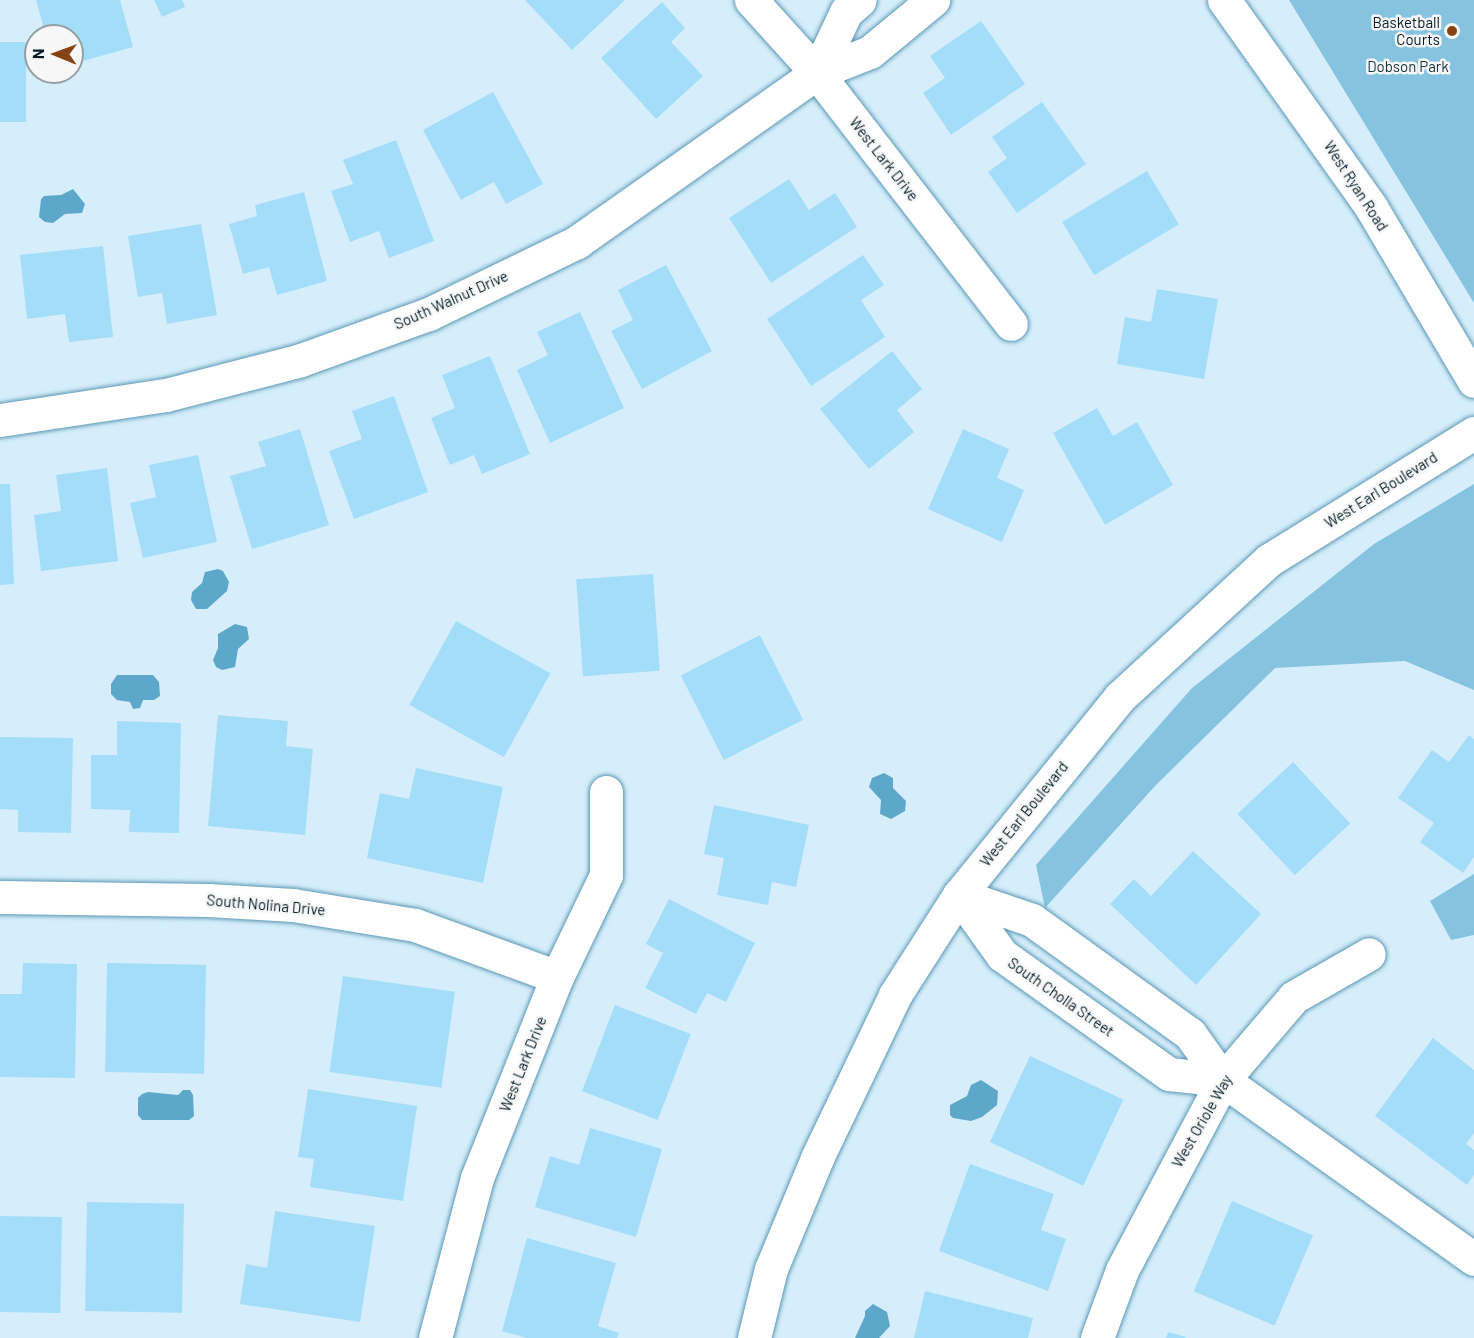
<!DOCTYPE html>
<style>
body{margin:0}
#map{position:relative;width:1474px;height:1338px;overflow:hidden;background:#d6eefb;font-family:Barlow,sans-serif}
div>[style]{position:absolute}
.green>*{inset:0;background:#86c3e1}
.water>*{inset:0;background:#5da8ca}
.building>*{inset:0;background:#a3ddfa;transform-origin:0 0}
.roads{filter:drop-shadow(0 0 2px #5b98b5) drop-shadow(0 0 2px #5b98b5)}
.minor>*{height:33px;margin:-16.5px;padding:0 16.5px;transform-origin:16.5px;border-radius:16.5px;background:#fff}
.dots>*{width:16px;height:16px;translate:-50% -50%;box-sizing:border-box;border:3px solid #f7f7f7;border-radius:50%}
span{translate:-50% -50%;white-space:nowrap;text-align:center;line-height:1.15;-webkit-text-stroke:5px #f7f7f7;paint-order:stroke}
.poi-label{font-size:15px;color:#021b26}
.right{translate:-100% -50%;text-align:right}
.park-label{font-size:15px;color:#113443}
.street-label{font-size:15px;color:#021b26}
.north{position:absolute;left:24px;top:24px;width:60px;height:60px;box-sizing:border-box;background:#f7f7f7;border:2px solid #959fa3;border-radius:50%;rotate:271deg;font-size:16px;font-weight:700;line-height:24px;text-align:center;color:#021b26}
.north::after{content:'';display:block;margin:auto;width:21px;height:27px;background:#874316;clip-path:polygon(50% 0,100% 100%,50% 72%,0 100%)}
</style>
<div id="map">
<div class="green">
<div style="clip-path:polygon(1289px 0,1474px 0,1474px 303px)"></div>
<div style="clip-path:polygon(1474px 484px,1474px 690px,1405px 661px,1275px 668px,1155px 786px,1045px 908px,1036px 865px,1192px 688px,1374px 544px)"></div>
<div style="clip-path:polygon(1474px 874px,1474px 935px,1451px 940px,1430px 901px)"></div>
</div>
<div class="water">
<div style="clip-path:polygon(73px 189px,85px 204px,82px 213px,65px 214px,53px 223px,45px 222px,39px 217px,41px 199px,44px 196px,61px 195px)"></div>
<div style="clip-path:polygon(218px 569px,223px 571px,229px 582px,227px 591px,207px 609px,196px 609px,191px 600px,192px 592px,202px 583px,205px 572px)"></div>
<div style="clip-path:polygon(235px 624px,247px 627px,249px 639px,238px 649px,235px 667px,222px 670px,216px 667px,213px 660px,218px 648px,218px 634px)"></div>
<div style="clip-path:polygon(117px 675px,153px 675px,159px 682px,160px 696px,154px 700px,143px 700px,140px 708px,133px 709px,130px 702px,117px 700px,111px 694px,111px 684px)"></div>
<div style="clip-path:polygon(884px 773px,893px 778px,893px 788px,906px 801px,905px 811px,891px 819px,880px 814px,881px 800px,869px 787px,872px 778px)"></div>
<div style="clip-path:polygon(981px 1080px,998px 1091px,997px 1105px,982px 1117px,971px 1121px,953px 1118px,950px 1115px,950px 1105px,967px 1096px,971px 1085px)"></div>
<div style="clip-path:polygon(183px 1090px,190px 1090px,193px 1095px,194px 1116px,189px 1120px,142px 1120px,138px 1115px,138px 1098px,142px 1094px,148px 1092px,178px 1095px)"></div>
<div style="clip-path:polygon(873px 1304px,887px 1312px,890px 1326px,879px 1338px,855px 1338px,865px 1316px,865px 1311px)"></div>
</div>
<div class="building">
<div style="clip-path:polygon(36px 0,120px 0,133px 47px,72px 64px,72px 36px,46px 36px)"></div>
<div style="clip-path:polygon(154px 0,182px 0,185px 7px,162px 17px)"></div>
<div style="clip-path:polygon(525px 0,625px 0,572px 50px)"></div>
<div style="clip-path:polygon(662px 2px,685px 28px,671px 42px,703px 76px,656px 119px,601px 58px)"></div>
<div style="clip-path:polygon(981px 21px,1025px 84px,951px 135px,923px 93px,945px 78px,930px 56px)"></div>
<div style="left:0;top:42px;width:26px;height:80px"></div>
<div style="clip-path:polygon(493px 92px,543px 184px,506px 204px,494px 182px,461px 200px,423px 130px)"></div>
<div style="clip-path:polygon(1042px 102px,1086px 164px,1017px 213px,988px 172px,1007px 158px,992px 137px)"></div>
<div style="clip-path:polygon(396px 140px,434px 241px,389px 258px,379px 231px,350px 242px,331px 191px,353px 184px,343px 160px)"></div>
<div style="left:1147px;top:171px;width:62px;height:99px;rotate:59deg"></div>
<div style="clip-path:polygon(789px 179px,809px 210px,835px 193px,857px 227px,771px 283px,729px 218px)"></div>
<div style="clip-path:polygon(304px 192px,327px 281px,277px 295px,269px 267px,243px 274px,229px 224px,257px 216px,255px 205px)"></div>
<div style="clip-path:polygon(201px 224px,217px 315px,167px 324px,162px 293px,138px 297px,128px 236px)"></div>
<div style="clip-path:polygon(103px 246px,113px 337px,69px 342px,65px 314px,27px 319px,20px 255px)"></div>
<div style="clip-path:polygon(863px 255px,884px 285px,861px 300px,885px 337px,811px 386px,767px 319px)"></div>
<div style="clip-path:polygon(666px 265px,712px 351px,642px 389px,611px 331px,633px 320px,618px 290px)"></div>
<div style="clip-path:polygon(1157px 289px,1218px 299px,1204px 379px,1117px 364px,1125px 317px,1151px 322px)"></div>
<div style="clip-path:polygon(580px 312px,624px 408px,550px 443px,517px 370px,548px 355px,537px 332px)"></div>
<div style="clip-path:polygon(892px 351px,922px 389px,897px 410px,914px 432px,869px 469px,820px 409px)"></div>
<div style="clip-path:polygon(490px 356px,530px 454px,482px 474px,474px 455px,450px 465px,431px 418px,455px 408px,442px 375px)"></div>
<div style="clip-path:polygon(394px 396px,428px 492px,354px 519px,329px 451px,362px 439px,352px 411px)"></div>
<div style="clip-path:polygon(1097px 408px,1113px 436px,1137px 422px,1173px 485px,1105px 525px,1053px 433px)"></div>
<div style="clip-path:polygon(300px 429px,329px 525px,252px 549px,230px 476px,266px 466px,258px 442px)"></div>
<div style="clip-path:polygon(963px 429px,1009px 449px,997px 478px,1024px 490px,1002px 542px,928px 509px)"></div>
<div style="clip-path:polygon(198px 455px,217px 542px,143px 558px,130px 503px,156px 497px,149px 465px)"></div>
<div style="clip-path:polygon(107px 468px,118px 561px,41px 571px,34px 515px,61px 511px,56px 475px)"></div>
<div style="clip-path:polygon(0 484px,10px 484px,14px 584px,0 585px)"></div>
<div style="left:653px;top:574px;width:97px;height:77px;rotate:86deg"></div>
<div style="left:456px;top:621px;width:108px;height:96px;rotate:29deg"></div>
<div style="left:760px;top:635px;width:95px;height:89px;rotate:63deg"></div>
<div style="clip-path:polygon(218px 715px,288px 721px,286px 746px,313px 749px,305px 835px,208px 826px)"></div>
<div style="clip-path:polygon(117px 721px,181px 723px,179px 833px,129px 832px,130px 810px,91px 809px,91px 755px,117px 755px)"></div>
<div style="clip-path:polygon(1469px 735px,1474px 739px,1474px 857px,1463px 873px,1420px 842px,1434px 823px,1398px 798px,1432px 750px,1449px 762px)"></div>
<div style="clip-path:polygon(0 737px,73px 738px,71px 833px,18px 832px,18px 810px,0 809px)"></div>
<div style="left:1293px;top:762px;width:84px;height:76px;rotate:47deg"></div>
<div style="clip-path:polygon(416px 768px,503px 787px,483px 883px,367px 858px,380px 793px,409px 799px)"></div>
<div style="clip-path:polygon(714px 805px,809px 825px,796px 887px,772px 882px,768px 905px,717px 895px,724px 858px,704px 854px)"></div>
<div style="clip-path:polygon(1193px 851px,1261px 914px,1196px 985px,1110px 904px,1134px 879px,1151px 896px)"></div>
<div style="clip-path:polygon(669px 899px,755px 943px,726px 1002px,707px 993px,696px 1014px,645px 988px,663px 953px,646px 944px)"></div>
<div style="clip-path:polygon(23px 963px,77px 964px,75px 1078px,0 1077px,0 994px,22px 994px)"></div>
<div style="left:107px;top:963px;width:99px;height:109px;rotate:1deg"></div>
<div style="left:343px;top:976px;width:113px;height:97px;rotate:8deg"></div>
<div style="left:615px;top:1005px;width:81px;height:92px;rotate:21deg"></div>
<div style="clip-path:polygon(1433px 1038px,1474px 1070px,1474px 1133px,1466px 1144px,1474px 1150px,1474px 1175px,1467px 1185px,1375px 1116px)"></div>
<div style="left:1030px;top:1056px;width:103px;height:95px;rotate:25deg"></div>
<div style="clip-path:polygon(308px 1089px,417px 1106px,403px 1201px,310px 1187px,314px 1159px,298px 1157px)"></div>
<div style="clip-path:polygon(590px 1128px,662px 1149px,636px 1237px,535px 1207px,550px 1156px,579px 1165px)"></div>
<div style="clip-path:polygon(970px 1164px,1054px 1194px,1041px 1230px,1066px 1239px,1048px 1291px,939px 1251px)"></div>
<div style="left:1232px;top:1201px;width:88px;height:98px;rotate:23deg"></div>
<div style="left:87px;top:1202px;width:97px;height:109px;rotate:1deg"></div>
<div style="clip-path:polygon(275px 1211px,375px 1226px,360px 1322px,240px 1304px,246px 1264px,267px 1268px)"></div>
<div style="left:0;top:1216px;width:62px;height:96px;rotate:1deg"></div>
<div style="clip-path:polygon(527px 1238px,616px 1263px,598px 1326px,619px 1333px,617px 1338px,527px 1338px,502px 1331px)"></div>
<div style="clip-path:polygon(925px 1291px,1033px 1318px,1028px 1338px,914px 1338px)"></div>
<div style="clip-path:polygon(1168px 1332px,1186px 1337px,1186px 1338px,1166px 1338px)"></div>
</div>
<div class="roads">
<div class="minor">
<div style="left:751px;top:0;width:98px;rotate:47.9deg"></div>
<div style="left:817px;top:73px;width:317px;rotate:52.3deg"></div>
<div style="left:1224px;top:0;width:254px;rotate:54.6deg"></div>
<div style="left:1371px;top:207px;width:202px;rotate:59.4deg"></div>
<div style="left:817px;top:73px;width:68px;rotate:-64.6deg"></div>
<div style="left:846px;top:12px;width:18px;rotate:-41deg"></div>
<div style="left:0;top:420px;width:168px;rotate:-8.6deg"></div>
<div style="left:166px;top:395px;width:139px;rotate:-14.5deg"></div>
<div style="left:301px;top:360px;width:136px;rotate:-19.8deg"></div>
<div style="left:429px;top:314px;width:165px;rotate:-25.9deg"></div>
<div style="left:577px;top:242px;width:294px;rotate:-35.2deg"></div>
<div style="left:817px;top:73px;width:57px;rotate:-21.6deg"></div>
<div style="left:870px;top:52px;width:82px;rotate:-39.5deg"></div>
<div style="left:959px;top:895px;width:77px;rotate:18.9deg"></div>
<div style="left:1032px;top:920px;width:195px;rotate:35.8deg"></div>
<div style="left:1190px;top:1034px;width:57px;rotate:54.3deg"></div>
<div style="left:1223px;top:1080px;width:308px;rotate:35.5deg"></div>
<div style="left:959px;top:895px;width:74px;rotate:54.4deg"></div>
<div style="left:1002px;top:955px;width:205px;rotate:35.5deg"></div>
<div style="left:1169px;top:1074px;width:54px;rotate:6.3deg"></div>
<div style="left:0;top:897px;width:208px;rotate:0.8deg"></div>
<div style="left:208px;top:900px;width:85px;rotate:3.4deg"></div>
<div style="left:293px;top:905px;width:124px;rotate:9.3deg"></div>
<div style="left:415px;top:925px;width:151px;rotate:20.1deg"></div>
<div style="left:435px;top:1338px;width:165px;rotate:-75.3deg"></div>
<div style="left:477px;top:1178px;width:216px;rotate:-68.3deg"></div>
<div style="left:557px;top:977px;width:113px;rotate:-64.3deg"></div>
<div style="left:606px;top:875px;width:83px;rotate:-90deg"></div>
<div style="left:754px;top:1338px;width:71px;rotate:-76.2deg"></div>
<div style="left:771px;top:1269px;width:122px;rotate:-67.4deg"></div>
<div style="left:818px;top:1156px;width:178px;rotate:-64.4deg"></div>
<div style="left:895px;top:995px;width:119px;rotate:-57.4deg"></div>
<div style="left:959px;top:895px;width:255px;rotate:-50.9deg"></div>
<div style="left:1120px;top:697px;width:202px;rotate:-42.6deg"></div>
<div style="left:1269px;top:560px;width:241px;rotate:-31.8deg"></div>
<div style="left:1097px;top:1338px;width:72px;rotate:-69.8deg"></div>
<div style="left:1122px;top:1270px;width:215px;rotate:-62deg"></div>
<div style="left:1223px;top:1080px;width:109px;rotate:-49.5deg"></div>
<div style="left:1294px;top:997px;width:86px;rotate:-29.8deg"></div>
</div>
</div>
<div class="dots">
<div style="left:1452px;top:31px;background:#874316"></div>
</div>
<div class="poi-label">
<span class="right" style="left:1440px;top:31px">Basketball<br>Courts</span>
</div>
<div class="park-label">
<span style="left:1408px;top:67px">Dobson Park</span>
</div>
<div class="street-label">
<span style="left:884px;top:159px;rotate:52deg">West Lark Drive</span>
<span style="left:1356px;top:186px;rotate:57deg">West Ryan Road</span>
<span style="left:451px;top:300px;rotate:-24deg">South Walnut Drive</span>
<span style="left:1381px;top:490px;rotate:-32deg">West Earl Boulevard</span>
<span style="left:1024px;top:814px;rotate:-51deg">West Earl Boulevard</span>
<span style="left:266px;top:905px;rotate:5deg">South Nolina Drive</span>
<span style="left:1061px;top:997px;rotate:35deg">South Cholla Street</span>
<span style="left:523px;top:1064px;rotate:-68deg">West Lark Drive</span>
<span style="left:1202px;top:1121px;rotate:-60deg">West Oriole Way</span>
</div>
<div class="north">N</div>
</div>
